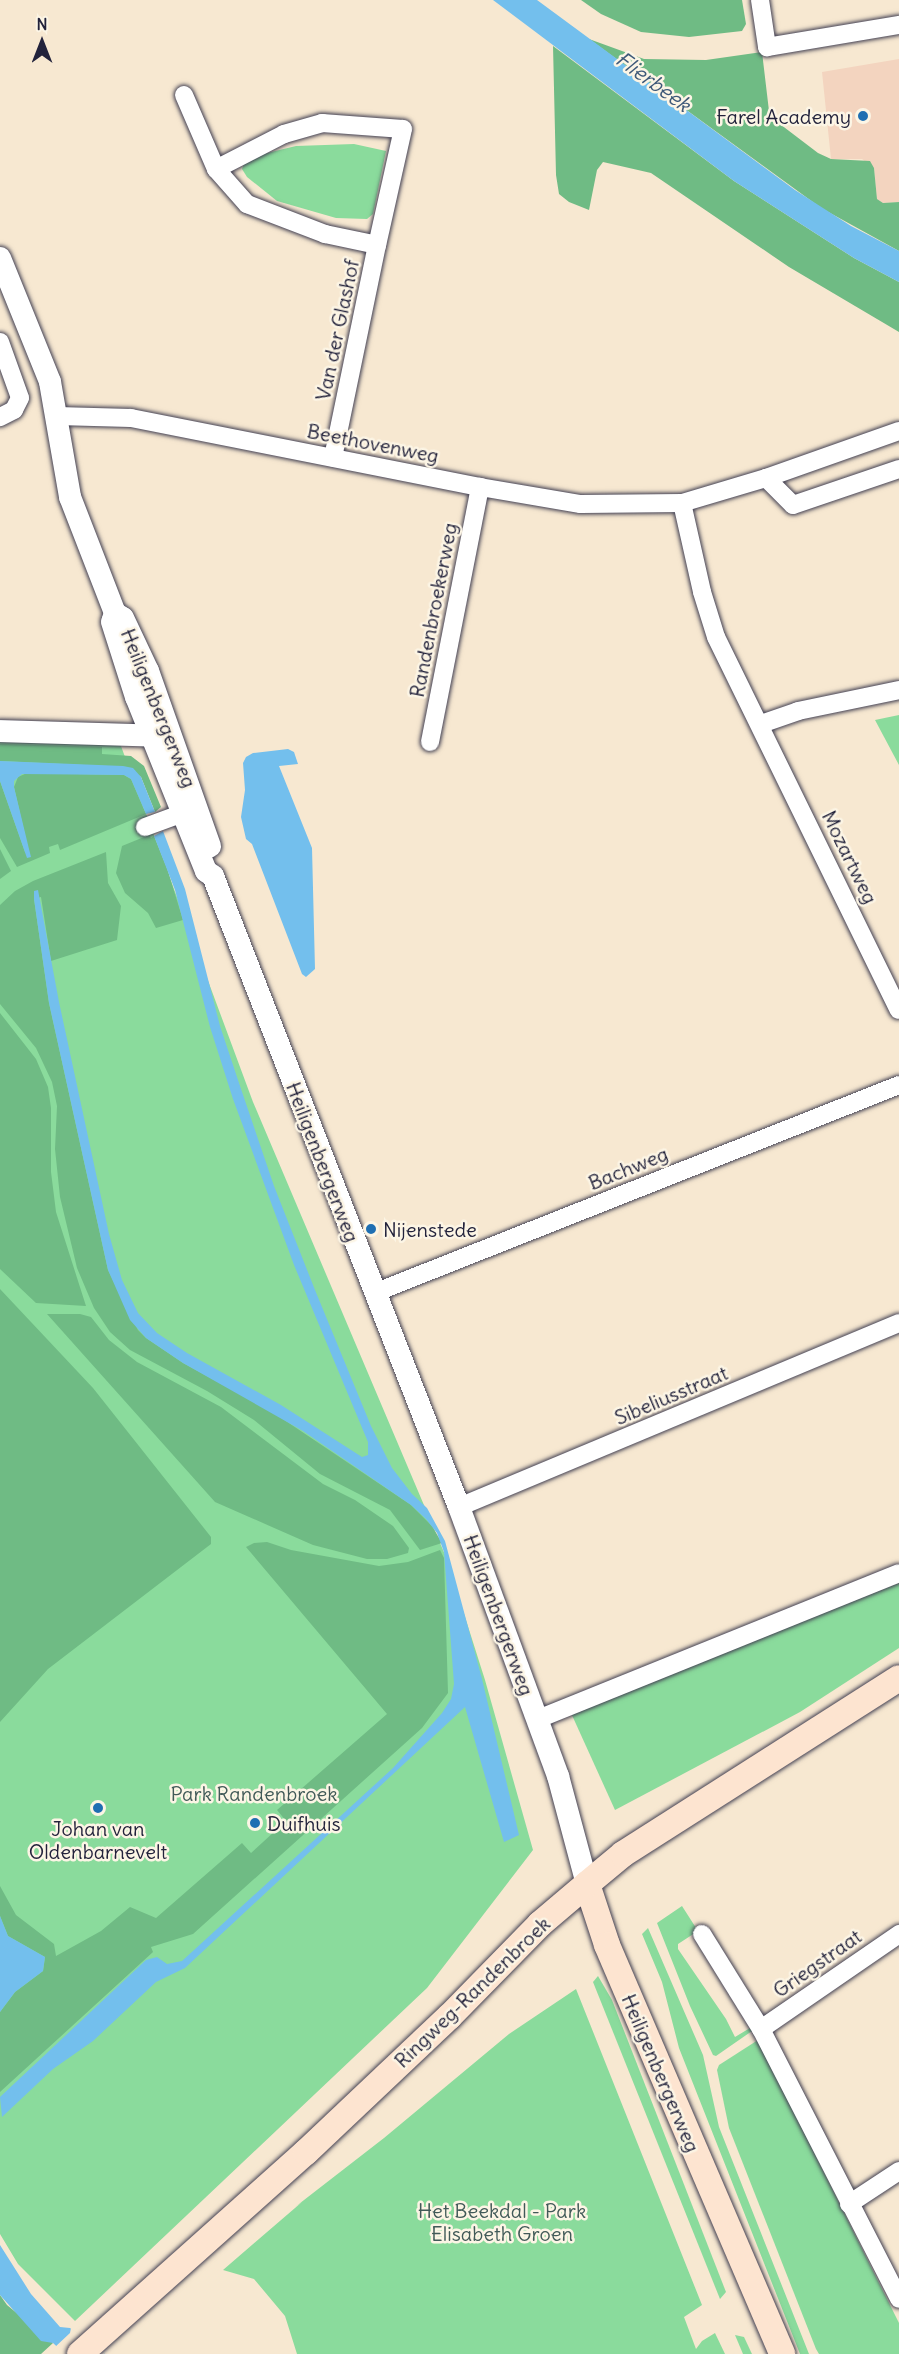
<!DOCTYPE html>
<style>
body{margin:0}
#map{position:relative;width:899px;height:2354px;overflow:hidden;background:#f7e8d1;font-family:Delius,sans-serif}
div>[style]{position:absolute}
.built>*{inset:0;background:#f3d4bf}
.green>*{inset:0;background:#8adb9c}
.forest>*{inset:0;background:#6fbb84}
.water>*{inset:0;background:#73bfed}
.pier>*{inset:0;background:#f7e8d1}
.roads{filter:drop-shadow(0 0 2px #424052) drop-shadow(0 0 2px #424052)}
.minor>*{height:18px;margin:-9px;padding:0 9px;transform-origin:9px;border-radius:9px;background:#fff}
.tertiary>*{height:22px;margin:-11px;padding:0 11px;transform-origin:11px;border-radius:11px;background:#fff}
.secondary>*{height:26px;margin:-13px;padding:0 13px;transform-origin:13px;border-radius:13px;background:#fde4d0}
.dots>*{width:16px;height:16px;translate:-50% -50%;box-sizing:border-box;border:3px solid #fcf5e5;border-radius:50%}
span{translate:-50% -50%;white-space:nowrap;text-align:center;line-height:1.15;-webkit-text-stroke:5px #fcf5e5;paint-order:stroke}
.poi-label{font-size:20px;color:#22223b}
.right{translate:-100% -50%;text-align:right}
.left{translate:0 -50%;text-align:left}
.street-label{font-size:20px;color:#22223b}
.park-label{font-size:20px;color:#415a58}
.water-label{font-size:21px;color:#3e5979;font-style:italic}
.north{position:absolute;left:12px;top:12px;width:60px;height:60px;-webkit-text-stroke:4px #fcf5e5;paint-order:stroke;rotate:0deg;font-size:16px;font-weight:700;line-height:24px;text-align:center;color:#22223b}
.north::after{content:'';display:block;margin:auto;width:21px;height:27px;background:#22223b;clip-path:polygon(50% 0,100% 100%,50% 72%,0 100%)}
</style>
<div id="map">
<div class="built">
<div style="clip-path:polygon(899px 59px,899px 202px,883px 203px,877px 199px,874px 168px,862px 159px,831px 159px,822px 72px)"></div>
</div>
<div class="green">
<div style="clip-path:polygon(354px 144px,386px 151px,373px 214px,367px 219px,336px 218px,277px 201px,247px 177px,242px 169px,244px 164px,263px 154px,296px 146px)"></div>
<div style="clip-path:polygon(899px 715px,899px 765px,875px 720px)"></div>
<div style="clip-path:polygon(0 737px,118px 738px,253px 1102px,446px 1557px,485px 1680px,533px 1850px,427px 1988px,75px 2321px,18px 2264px,0 2234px)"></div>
<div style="clip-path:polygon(899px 1583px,899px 1648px,800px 1712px,615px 1810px,571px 1713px)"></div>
<div style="clip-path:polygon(682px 1906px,698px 1931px,678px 1944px,678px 1949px,726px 2019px,735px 2037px,750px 2028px,752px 2031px,716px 2056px,713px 2055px,690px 2006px,657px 1923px)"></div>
<div style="clip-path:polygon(648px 1928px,703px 2055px,719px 2127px,809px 2354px,800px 2354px,679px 2048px,662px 1982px,642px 1934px)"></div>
<div style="clip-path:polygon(598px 1976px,612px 2000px,726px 2292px,720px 2299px,593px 1982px)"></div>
<div style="clip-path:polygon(576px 1989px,702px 2305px,684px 2317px,696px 2349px,702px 2341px,715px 2333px,725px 2354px,297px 2354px,285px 2316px,254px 2279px,223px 2270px,302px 2202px,295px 2207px,384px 2138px,509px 2034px)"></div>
<div style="clip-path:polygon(758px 2040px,899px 2323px,899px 2354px,819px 2354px,816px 2349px,729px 2128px,717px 2070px,719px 2065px)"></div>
<div style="clip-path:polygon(735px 2335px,744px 2337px,752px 2354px,743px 2354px)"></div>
</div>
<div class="forest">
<div style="clip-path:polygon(581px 0,742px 0,746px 24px,742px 31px,689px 37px,641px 32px,601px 14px)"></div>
<div style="clip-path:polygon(589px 39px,644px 59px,706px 60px,762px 52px,769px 111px,772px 118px,818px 153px,831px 159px,870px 161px,874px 168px,877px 199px,883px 203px,899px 202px,899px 251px,821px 208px)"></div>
<div style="clip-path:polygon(553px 46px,734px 181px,854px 258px,899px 282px,899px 332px,789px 267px,651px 173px,603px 162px,597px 170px,589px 210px,569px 202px,559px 194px,556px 175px)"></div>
<div style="clip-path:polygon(0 744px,102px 747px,102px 754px,131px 756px,144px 766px,161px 807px,155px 812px,141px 777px,127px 767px,0 761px)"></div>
<div style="clip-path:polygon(27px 773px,124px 775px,131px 779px,146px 814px,60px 850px,58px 844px,49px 847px,50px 853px,17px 867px,0 838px,0 781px,25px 852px,30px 857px,14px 787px,18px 777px)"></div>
<div style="clip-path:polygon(149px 835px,151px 838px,154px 836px,167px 868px,183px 920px,156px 928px,148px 913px,125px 893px,116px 873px,122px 846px)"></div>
<div style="clip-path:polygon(0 849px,11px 871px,0 879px)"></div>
<div style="clip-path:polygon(106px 852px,108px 883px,121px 906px,117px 940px,51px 961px,41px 897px,34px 899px,49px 1003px,108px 1270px,138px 1330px,146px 1338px,183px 1363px,271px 1411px,411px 1505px,432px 1526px,442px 1543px,420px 1550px,390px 1510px,320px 1474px,254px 1420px,207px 1391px,130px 1350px,110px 1332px,94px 1308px,77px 1268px,60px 1197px,55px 1149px,57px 1106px,52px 1082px,36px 1048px,0 1004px,0 905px,15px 891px,33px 881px)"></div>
<div style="clip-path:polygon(0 1013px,36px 1059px,48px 1087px,51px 1108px,51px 1172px,56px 1212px,86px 1306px,36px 1303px,0 1269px)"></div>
<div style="clip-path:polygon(0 1289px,93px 1388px,211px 1537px,211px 1544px,48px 1669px,0 1722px)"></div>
<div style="clip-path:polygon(47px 1314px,80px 1314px,91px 1317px,109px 1340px,137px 1362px,221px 1407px,323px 1484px,355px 1500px,393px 1526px,409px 1548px,408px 1553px,387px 1559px,367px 1559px,313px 1545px,215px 1502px)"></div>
<div style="clip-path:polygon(267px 1542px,291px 1550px,379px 1566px,408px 1562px,440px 1550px,444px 1558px,448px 1693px,422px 1728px,193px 1934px,151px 1947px,153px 1952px,0 2092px,0 2012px,15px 1992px,43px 1971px,45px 1957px,8px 1936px,0 1916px,0 1886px,16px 1915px,54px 1944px,56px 1956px,101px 1931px,130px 1907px,156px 1918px,242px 1843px,251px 1853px,286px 1821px,277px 1810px,387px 1714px,246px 1547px,254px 1543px)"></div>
<div style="clip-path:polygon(0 2295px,7px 2305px,53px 2343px,41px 2354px,0 2354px)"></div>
</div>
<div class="water">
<div style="clip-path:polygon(493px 0,537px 0,795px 190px,851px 226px,899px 251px,899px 282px,854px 258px,734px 181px)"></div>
<div style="clip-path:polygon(288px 749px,294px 752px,298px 764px,279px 766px,312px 848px,315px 969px,306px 977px,302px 974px,252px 844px,246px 839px,241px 817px,245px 790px,243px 763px,246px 757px,253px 753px)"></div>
<div style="clip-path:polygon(0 761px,123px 766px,133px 768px,141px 777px,155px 812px,146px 814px,131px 779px,124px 775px,22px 774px,14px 781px,14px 787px,29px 849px,31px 857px,27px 858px,0 781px)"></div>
<div style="clip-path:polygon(163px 831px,185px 889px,220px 1026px,241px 1089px,274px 1186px,315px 1290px,371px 1426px,392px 1468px,412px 1494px,427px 1508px,445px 1541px,482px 1679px,519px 1835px,504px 1842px,465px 1707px,185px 1968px,156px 1982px,93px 2041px,53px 2069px,2px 2117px,0 2097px,146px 1960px,157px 1957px,167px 1964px,182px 1961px,393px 1768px,442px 1713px,451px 1699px,454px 1684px,444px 1552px,437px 1533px,426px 1519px,411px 1505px,303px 1431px,183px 1363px,146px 1338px,130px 1320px,108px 1270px,49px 1003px,34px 899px,34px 891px,38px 890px,59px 1002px,109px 1234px,122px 1280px,138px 1313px,157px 1333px,187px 1353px,281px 1405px,362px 1457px,368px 1455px,368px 1442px,294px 1265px,233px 1099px,210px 1027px,175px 890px,154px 836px)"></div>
<div style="clip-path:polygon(0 1916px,8px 1936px,45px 1957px,43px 1971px,15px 1992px,0 2012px)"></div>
<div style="clip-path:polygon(0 2245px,31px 2294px,60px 2327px,70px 2328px,105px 2354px,65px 2354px,53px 2343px,41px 2341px,0 2295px)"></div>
</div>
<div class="pier">
<div style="clip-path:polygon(71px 2328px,105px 2354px,61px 2354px,54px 2348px,70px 2333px)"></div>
</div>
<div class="roads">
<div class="minor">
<div style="left:760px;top:0;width:48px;rotate:81.5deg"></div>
<div style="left:767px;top:47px;width:134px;rotate:-9.5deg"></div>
<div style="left:184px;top:95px;width:81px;rotate:66.6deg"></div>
<div style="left:216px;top:169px;width:47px;rotate:48.5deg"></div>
<div style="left:247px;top:204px;width:84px;rotate:21deg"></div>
<div style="left:325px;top:234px;width:53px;rotate:11.9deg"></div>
<div style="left:377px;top:245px;width:217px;rotate:101.7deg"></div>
<div style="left:216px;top:169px;width:76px;rotate:-27.2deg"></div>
<div style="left:284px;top:134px;width:40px;rotate:-16deg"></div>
<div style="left:322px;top:123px;width:81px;rotate:4.2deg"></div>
<div style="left:403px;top:129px;width:119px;rotate:102.6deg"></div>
<div style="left:0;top:342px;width:59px;rotate:70.3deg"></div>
<div style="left:20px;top:398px;width:13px;rotate:117deg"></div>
<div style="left:14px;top:410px;width:16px;rotate:153deg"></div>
<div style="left:57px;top:416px;width:74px;rotate:1.5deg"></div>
<div style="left:131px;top:418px;width:356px;rotate:11.2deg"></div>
<div style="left:480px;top:487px;width:102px;rotate:9.6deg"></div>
<div style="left:581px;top:504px;width:101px;rotate:-0.6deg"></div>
<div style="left:682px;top:503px;width:88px;rotate:-16.6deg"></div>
<div style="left:766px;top:478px;width:141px;rotate:-19.5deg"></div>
<div style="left:766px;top:478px;width:38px;rotate:45deg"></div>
<div style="left:793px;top:505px;width:112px;rotate:-18.8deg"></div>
<div style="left:682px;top:503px;width:91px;rotate:77.3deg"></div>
<div style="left:702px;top:592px;width:47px;rotate:72.7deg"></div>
<div style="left:716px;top:637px;width:415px;rotate:63.9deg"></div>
<div style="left:761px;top:724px;width:39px;rotate:-19deg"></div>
<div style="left:798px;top:711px;width:103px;rotate:-11.7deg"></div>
<div style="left:430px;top:742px;width:260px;rotate:-78.9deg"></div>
<div style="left:145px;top:827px;width:52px;rotate:-20.2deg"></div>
<div style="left:374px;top:1293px;width:565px;rotate:-21.61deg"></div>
<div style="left:459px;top:1507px;width:477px;rotate:-22.7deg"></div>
<div style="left:538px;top:1719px;width:389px;rotate:-22deg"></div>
<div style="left:702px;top:1934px;width:112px;rotate:58.2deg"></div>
<div style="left:761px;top:2029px;width:303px;rotate:62.9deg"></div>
<div style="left:761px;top:2029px;width:168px;rotate:-34.5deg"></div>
<div style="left:849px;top:2204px;width:60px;rotate:-33.4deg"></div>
</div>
<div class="tertiary">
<div style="left:0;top:258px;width:134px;rotate:68deg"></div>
<div style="left:50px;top:382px;width:117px;rotate:80.1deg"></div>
<div style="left:70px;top:497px;width:124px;rotate:68.8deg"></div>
<div style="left:115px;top:613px;width:9px;rotate:32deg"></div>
<div style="left:123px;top:618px;width:59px;rotate:64.7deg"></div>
<div style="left:148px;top:671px;width:186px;rotate:70.5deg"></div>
<div style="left:115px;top:613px;width:9px;rotate:108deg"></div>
<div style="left:112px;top:622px;width:79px;rotate:72.3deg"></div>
<div style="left:136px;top:697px;width:188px;rotate:68.1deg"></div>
<div style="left:206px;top:871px;width:9px;rotate:36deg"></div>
<div style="left:213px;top:876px;width:677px;rotate:68.7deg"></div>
<div style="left:459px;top:1507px;width:287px;rotate:69.8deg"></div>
<div style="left:558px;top:1776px;width:112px;rotate:75deg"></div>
<div style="left:0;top:731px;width:164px;rotate:1.7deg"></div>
</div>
<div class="secondary">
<div style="left:587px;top:1884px;width:64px;rotate:71.8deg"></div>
<div style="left:607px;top:1945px;width:445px;rotate:66.8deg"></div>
<div style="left:80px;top:2354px;width:303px;rotate:-41.8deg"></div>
<div style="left:306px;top:2152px;width:197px;rotate:-43.4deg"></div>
<div style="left:449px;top:2017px;width:130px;rotate:-45.6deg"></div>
<div style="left:540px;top:1924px;width:62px;rotate:-40.4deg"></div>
<div style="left:587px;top:1884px;width:47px;rotate:-39.8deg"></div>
<div style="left:623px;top:1854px;width:327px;rotate:-32.5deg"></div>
</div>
</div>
<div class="dots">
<div style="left:863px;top:116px;background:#1f6fb2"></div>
<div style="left:371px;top:1229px;background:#1f6fb2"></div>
<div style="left:98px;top:1808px;background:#1f6fb2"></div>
<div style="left:255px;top:1823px;background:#1f6fb2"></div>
</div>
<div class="poi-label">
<span class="right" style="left:851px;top:116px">Farel Academy</span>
<span class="left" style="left:383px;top:1229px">Nijenstede</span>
<span class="left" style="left:267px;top:1823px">Duifhuis</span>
<span style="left:98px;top:1840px">Johan van<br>Oldenbarnevelt</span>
</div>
<div class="street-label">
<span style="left:337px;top:330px;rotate:-78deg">Van der Glashof</span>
<span style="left:373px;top:443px;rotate:11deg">Beethovenweg</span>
<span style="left:433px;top:610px;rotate:-79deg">Randenbroekerweg</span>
<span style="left:159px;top:708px;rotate:68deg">Heiligenbergerweg</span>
<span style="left:850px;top:857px;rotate:64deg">Mozartweg</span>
<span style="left:323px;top:1162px;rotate:69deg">Heiligenbergerweg</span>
<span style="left:628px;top:1168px;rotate:-22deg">Bachweg</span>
<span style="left:671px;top:1395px;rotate:-23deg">Sibeliusstraat</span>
<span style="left:499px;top:1615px;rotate:70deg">Heiligenbergerweg</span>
<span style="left:817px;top:1963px;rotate:-35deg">Griegstraat</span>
<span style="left:472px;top:1992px;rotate:-44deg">Ringweg-Randenbroek</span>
<span style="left:661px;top:2073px;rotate:67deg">Heiligenbergerweg</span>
</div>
<div class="park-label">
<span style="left:254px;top:1793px">Park Randenbroek</span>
<span style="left:502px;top:2222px">Het Beekdal - Park<br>Elisabeth Groen</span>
</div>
<div class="water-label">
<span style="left:653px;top:82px;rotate:36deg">Flierbeek</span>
</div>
<div class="north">N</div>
</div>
